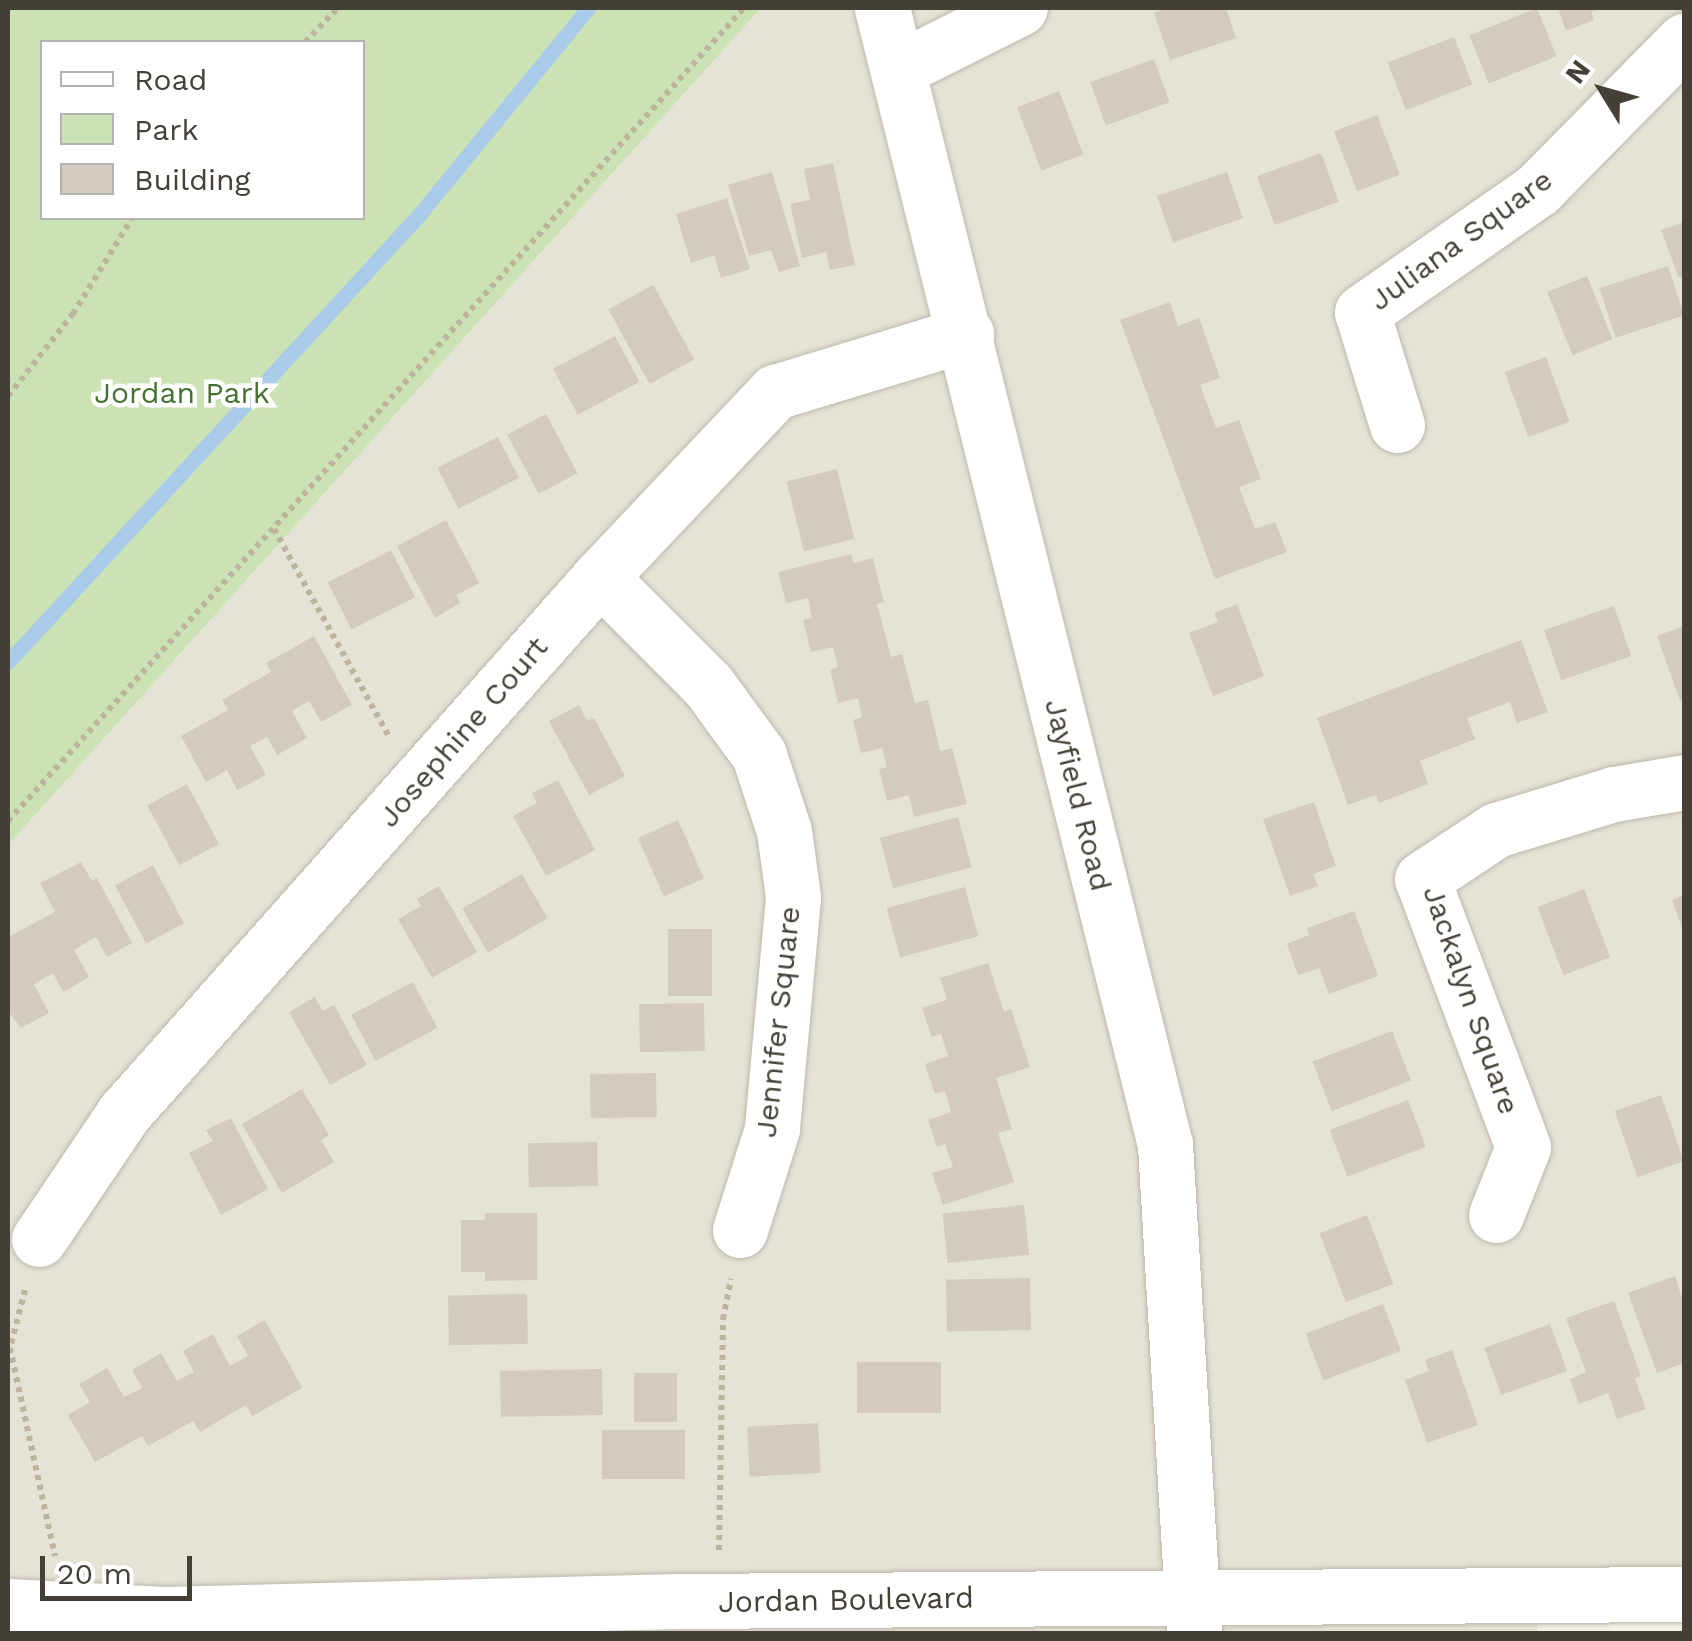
<!DOCTYPE html>
<style>
body{margin:0}
#map{position:relative;width:1692px;height:1641px;overflow:hidden;background:#f2f0e8;font-family:"Work Sans",sans-serif}
div>[style]{position:absolute}
.residential>*{inset:0;background:#e5e2d6}
.green>*{inset:0;background:#cbe2b4}
.stream>*{height:15px;margin:-7.5px;padding:0 7.5px;transform-origin:7.5px;border-radius:7.5px;background:#aacbe9}
.building>*{inset:0;background:#d3ccbe;transform-origin:0 0}
.path>*{height:6px;margin-top:-3px;transform-origin:0;background:repeating-linear-gradient(90deg,#bdb49e 0 5px,transparent 0 10px)}
.roads{filter:drop-shadow(0 0 2px #bdb8ab) drop-shadow(0 0 2px #bdb8ab)}
.minor>*{height:55px;margin:-27.5px;padding:0 27.5px;transform-origin:27.5px;border-radius:27.5px;background:#fff}
span{translate:-50% -50%;white-space:nowrap;text-align:center;line-height:1.15;-webkit-text-stroke:9px #fff;paint-order:stroke}
.street-label{font-size:30px;color:#454037}
.park-label{font-size:30px;color:#457130}
.frame{position:absolute;inset:0;border:10px solid #454037;pointer-events:none}
.legend{position:absolute;left:40px;top:40px;width:325px;height:180px;box-sizing:border-box;background:#fff;border:2px solid #b5b3af;margin:0;padding:12px 18px;list-style:none;font-size:30px;color:#454037}
.legend li{display:flex;align-items:center;gap:20px;height:50px}
.legend b{width:50px;border:2px solid #b5b3af}
.north{position:absolute;left:1552px;top:40px;width:100px;height:100px;-webkit-text-stroke:8px #fff;paint-order:stroke;rotate:307deg;font-size:28px;font-weight:700;line-height:40px;text-align:center;color:#454037}
.north::after{content:'';display:block;margin:auto;width:35px;height:45px;background:#454037;clip-path:polygon(50% 0,100% 100%,50% 72%,0 100%)}
.scale{position:absolute;left:40px;top:1556px;width:152px;height:45px;box-sizing:border-box;border:5px solid #454037;border-top:0;padding-left:12px;font-size:30px;line-height:35px;white-space:nowrap;color:#454037;-webkit-text-stroke:8px #fff;paint-order:stroke}
</style>
<div id="map">
<div class="residential">
<div style="clip-path:polygon(761px 8px,1684px 8px,1684px 1594px,1534px 1599px,1538px 1634px,8px 1634px,8px 845px)"></div>
</div>
<div class="green">
<div style="clip-path:polygon(evenodd,8px 8px,761px 8px,8px 845px,8px 8px,42px 42px,362px 42px,362px 218px,42px 218px,42px 42px)"></div>
</div>
<div class="stream">
<div style="left:8px;top:662px;width:606px;rotate:-47.41deg"></div>
<div style="left:418px;top:216px;width:269px;rotate:-50.7deg"></div>
</div>
<div class="building">
<div style="clip-path:polygon(1168px 8px,1226px 8px,1236px 38px,1170px 60px,1154px 13px)"></div>
<div style="left:1537px;top:8px;width:52px;height:73px;rotate:68deg"></div>
<div style="clip-path:polygon(1558px 8px,1602px 8px,1591px 12px,1594px 20px,1566px 31px)"></div>
<div style="left:1454px;top:37px;width:51px;height:71px;rotate:69deg"></div>
<div style="left:1154px;top:59px;width:46px;height:68px;rotate:70deg"></div>
<div style="left:1059px;top:91px;width:68px;height:45px;rotate:69deg"></div>
<div style="left:1377px;top:115px;width:64px;height:46px;rotate:69deg"></div>
<div style="left:1321px;top:153px;width:52px;height:68px;rotate:70deg"></div>
<div style="clip-path:polygon(833px 163px,855px 265px,830px 270px,826px 252px,802px 258px,790px 204px,810px 200px,804px 169px)"></div>
<div style="clip-path:polygon(772px 172px,800px 266px,779px 272px,771px 250px,749px 256px,728px 185px)"></div>
<div style="left:1227px;top:172px;width:49px;height:74px;rotate:71deg"></div>
<div style="clip-path:polygon(727px 198px,750px 269px,721px 278px,714px 255px,691px 263px,676px 214px)"></div>
<div style="clip-path:polygon(1684px 222px,1684px 276px,1679px 278px,1661px 230px)"></div>
<div style="left:1668px;top:266px;width:52px;height:72px;rotate:72deg"></div>
<div style="left:1587px;top:276px;width:68px;height:43px;rotate:68deg"></div>
<div style="left:653px;top:285px;width:85px;height:51px;rotate:61deg"></div>
<div style="clip-path:polygon(1170px 302px,1178px 326px,1199px 318px,1220px 378px,1200px 385px,1216px 428px,1239px 420px,1261px 479px,1239px 487px,1255px 529px,1275px 522px,1287px 552px,1215px 579px,1120px 320px)"></div>
<div style="left:615px;top:336px;width:52px;height:70px;rotate:62deg"></div>
<div style="left:1546px;top:357px;width:69px;height:44px;rotate:70deg"></div>
<div style="left:546px;top:414px;width:67px;height:44px;rotate:62deg"></div>
<div style="left:498px;top:437px;width:46px;height:68px;rotate:63deg"></div>
<div style="left:837px;top:469px;width:72px;height:52px;rotate:76deg"></div>
<div style="clip-path:polygon(446px 520px,479px 583px,456px 595px,460px 603px,435px 618px,397px 546px)"></div>
<div style="left:391px;top:550px;width:53px;height:71px;rotate:63deg"></div>
<div style="clip-path:polygon(851px 554px,854px 563px,873px 558px,884px 602px,877px 604px,891px 657px,902px 654px,915px 703px,928px 700px,940px 751px,952px 748px,967px 804px,914px 817px,909px 795px,887px 801px,879px 769px,887px 767px,882px 748px,861px 753px,853px 720px,862px 717px,858px 698px,838px 703px,830px 670px,838px 667px,833px 647px,811px 652px,803px 620px,812px 618px,808px 598px,786px 603px,778px 572px)"></div>
<div style="clip-path:polygon(1237px 604px,1264px 676px,1213px 696px,1189px 633px,1218px 622px,1214px 613px)"></div>
<div style="left:1614px;top:606px;width:53px;height:74px;rotate:71deg"></div>
<div style="clip-path:polygon(1684px 626px,1684px 699px,1680px 701px,1657px 636px)"></div>
<div style="clip-path:polygon(314px 636px,352px 705px,321px 722px,309px 701px,292px 711px,307px 738px,277px 755px,267px 737px,250px 746px,266px 775px,237px 790px,227px 770px,206px 782px,181px 736px,228px 710px,222px 700px,271px 672px,266px 663px)"></div>
<div style="clip-path:polygon(1521px 640px,1548px 712px,1517px 723px,1510px 702px,1467px 718px,1475px 739px,1420px 761px,1428px 784px,1379px 803px,1376px 795px,1348px 805px,1317px 718px)"></div>
<div style="clip-path:polygon(579px 705px,587px 721px,594px 718px,625px 776px,589px 795px,549px 721px)"></div>
<div style="clip-path:polygon(558px 780px,595px 850px,546px 876px,513px 816px,537px 803px,532px 793px)"></div>
<div style="left:187px;top:784px;width:68px;height:45px;rotate:62deg"></div>
<div style="clip-path:polygon(1314px 802px,1336px 866px,1313px 874px,1318px 886px,1290px 896px,1263px 819px)"></div>
<div style="left:958px;top:817px;width:52px;height:81px;rotate:75deg"></div>
<div style="left:678px;top:820px;width:64px;height:44px;rotate:66deg"></div>
<div style="clip-path:polygon(81px 862px,92px 881px,97px 878px,132px 943px,107px 957px,96px 937px,74px 950px,89px 977px,63px 992px,53px 973px,34px 984px,49px 1013px,21px 1028px,8px 1011px,8px 937px,55px 912px,40px 883px)"></div>
<div style="left:153px;top:865px;width:66px;height:43px;rotate:62deg"></div>
<div style="left:522px;top:874px;width:51px;height:69px;rotate:60deg"></div>
<div style="clip-path:polygon(439px 886px,477px 952px,432px 978px,398px 919px,421px 906px,417px 899px)"></div>
<div style="left:965px;top:887px;width:51px;height:81px;rotate:75deg"></div>
<div style="left:1584px;top:889px;width:73px;height:50px;rotate:69deg"></div>
<div style="clip-path:polygon(1684px 895px,1684px 933px,1672px 900px)"></div>
<div style="clip-path:polygon(1354px 911px,1378px 976px,1329px 994px,1319px 968px,1298px 975px,1287px 944px,1309px 935px,1307px 928px)"></div>
<div style="left:668px;top:929px;width:44px;height:67px"></div>
<div style="clip-path:polygon(988px 963px,1004px 1012px,1011px 1009px,1030px 1067px,996px 1078px,1012px 1129px,998px 1133px,1014px 1182px,943px 1205px,932px 1173px,953px 1167px,945px 1144px,937px 1147px,928px 1120px,951px 1112px,945px 1091px,935px 1094px,925px 1064px,948px 1056px,941px 1034px,932px 1037px,922px 1008px,947px 1000px,940px 978px)"></div>
<div style="left:413px;top:982px;width:52px;height:70px;rotate:62deg"></div>
<div style="clip-path:polygon(315px 997px,323px 1011px,334px 1005px,367px 1065px,330px 1085px,289px 1012px)"></div>
<div style="left:704px;top:1003px;width:48px;height:65px;rotate:89deg"></div>
<div style="left:1392px;top:1031px;width:53px;height:85px;rotate:69deg"></div>
<div style="left:656px;top:1073px;width:44px;height:66px;rotate:89deg"></div>
<div style="clip-path:polygon(302px 1089px,329px 1135px,321px 1140px,334px 1162px,282px 1193px,242px 1124px)"></div>
<div style="left:1661px;top:1095px;width:70px;height:49px;rotate:71deg"></div>
<div style="left:1408px;top:1100px;width:50px;height:84px;rotate:69deg"></div>
<div style="clip-path:polygon(231px 1118px,268px 1189px,221px 1215px,189px 1153px,213px 1141px,206px 1130px)"></div>
<div style="left:597px;top:1142px;width:44px;height:69px;rotate:89deg"></div>
<div style="left:1024px;top:1205px;width:50px;height:82px;rotate:84deg"></div>
<div style="clip-path:polygon(485px 1213px,537px 1213px,537px 1280px,485px 1281px,485px 1272px,461px 1272px,461px 1220px,485px 1220px)"></div>
<div style="left:1367px;top:1215px;width:74px;height:51px;rotate:69deg"></div>
<div style="clip-path:polygon(1675px 1276px,1684px 1304px,1684px 1363px,1657px 1373px,1628px 1293px)"></div>
<div style="left:1030px;top:1278px;width:52px;height:84px;rotate:89deg"></div>
<div style="left:527px;top:1294px;width:50px;height:79px;rotate:89deg"></div>
<div style="clip-path:polygon(1614px 1301px,1641px 1376px,1635px 1379px,1646px 1409px,1617px 1419px,1608px 1393px,1579px 1404px,1570px 1379px,1586px 1372px,1566px 1318px)"></div>
<div style="left:1383px;top:1304px;width:50px;height:83px;rotate:69deg"></div>
<div style="clip-path:polygon(265px 1320px,302px 1388px,252px 1416px,246px 1405px,200px 1432px,193px 1421px,148px 1446px,142px 1436px,95px 1462px,68px 1415px,90px 1402px,79px 1384px,107px 1368px,124px 1397px,142px 1388px,132px 1370px,161px 1353px,177px 1381px,194px 1372px,183px 1351px,213px 1334px,230px 1366px,248px 1356px,237px 1336px)"></div>
<div style="left:1550px;top:1324px;width:50px;height:70px;rotate:70deg"></div>
<div style="clip-path:polygon(1452px 1350px,1478px 1425px,1427px 1443px,1405px 1380px,1429px 1371px,1425px 1360px)"></div>
<div style="left:941px;top:1362px;width:51px;height:84px;rotate:90deg"></div>
<div style="left:602px;top:1369px;width:46px;height:102px;rotate:89deg"></div>
<div style="left:634px;top:1373px;width:43px;height:49px"></div>
<div style="left:818px;top:1423px;width:50px;height:71px;rotate:87deg"></div>
<div style="left:685px;top:1430px;width:49px;height:83px;rotate:90deg"></div>
</div>
<div class="path">
<div style="left:305px;top:42px;width:47px;rotate:-45.9deg"></div>
<div style="left:8px;top:396px;width:105px;rotate:-51.6deg"></div>
<div style="left:73px;top:314px;width:113px;rotate:-58.4deg"></div>
<div style="left:274px;top:529px;width:239px;rotate:61deg"></div>
<div style="left:8px;top:821px;width:1097px;rotate:-47.85deg"></div>
<div style="left:25px;top:1290px;width:60px;rotate:104.5deg"></div>
<div style="left:10px;top:1348px;width:213px;rotate:77.8deg"></div>
<div style="left:719px;top:1550px;width:231px;rotate:-89deg"></div>
<div style="left:723px;top:1319px;width:41px;rotate:-78.7deg"></div>
</div>
<div class="roads">
<div class="minor">
<div style="left:882px;top:8px;width:1172px;rotate:76.02deg"></div>
<div style="left:1165px;top:1145px;width:490px;rotate:86.6deg"></div>
<div style="left:900px;top:68px;width:134px;rotate:-26.6deg"></div>
<div style="left:1397px;top:425px;width:118px;rotate:-107.2deg"></div>
<div style="left:1362px;top:312px;width:215px;rotate:-34.9deg"></div>
<div style="left:1538px;top:189px;width:208px;rotate:-45.4deg"></div>
<div style="left:600px;top:577px;width:153px;rotate:45deg"></div>
<div style="left:708px;top:685px;width:87px;rotate:53.9deg"></div>
<div style="left:759px;top:755px;width:80px;rotate:71.8deg"></div>
<div style="left:784px;top:831px;width:67px;rotate:82.2deg"></div>
<div style="left:793px;top:897px;width:233px;rotate:95.2deg"></div>
<div style="left:772px;top:1129px;width:106px;rotate:107.6deg"></div>
<div style="left:1496px;top:1215px;width:73px;rotate:-68.3deg"></div>
<div style="left:1523px;top:1147px;width:286px;rotate:-110.6deg"></div>
<div style="left:1422px;top:879px;width:89px;rotate:-33.5deg"></div>
<div style="left:1496px;top:830px;width:123px;rotate:-17deg"></div>
<div style="left:1614px;top:794px;width:71px;rotate:-9.7deg"></div>
<div style="left:39px;top:1239px;width:152px;rotate:-56deg"></div>
<div style="left:124px;top:1113px;width:717px;rotate:-48.39deg"></div>
<div style="left:600px;top:577px;width:255px;rotate:-46.6deg"></div>
<div style="left:775px;top:392px;width:200px;rotate:-16.9deg"></div>
<div style="left:8px;top:1606px;width:157px;rotate:2.9deg"></div>
<div style="left:165px;top:1614px;width:513px;rotate:-1.45deg"></div>
<div style="left:678px;top:1601px;width:1006px;rotate:-0.4deg"></div>
</div>
</div>
<div class="street-label">
<span style="left:1461px;top:240px;rotate:-36deg">Juliana Square</span>
<span style="left:463px;top:732px;rotate:-49deg">Josephine Court</span>
<span style="left:1078px;top:795px;rotate:76deg">Jayfield Road</span>
<span style="left:1471px;top:1000px;rotate:71deg">Jackalyn Square</span>
<span style="left:778px;top:1022px;rotate:-84deg">Jennifer Square</span>
<span style="left:846px;top:1600px;rotate:-1deg">Jordan Boulevard</span>
</div>
<div class="park-label">
<span style="left:182px;top:393px">Jordan Park</span>
</div>
<div class="frame"></div>
<ul class="legend">
<li><b style="height:12px;background:#fff"></b>Road</li>
<li><b style="height:28px;background:#cbe2b4"></b>Park</li>
<li><b style="height:28px;background:#d3ccbe"></b>Building</li>
</ul>
<div class="north">N</div>
<div class="scale">20 m</div>
</div>
